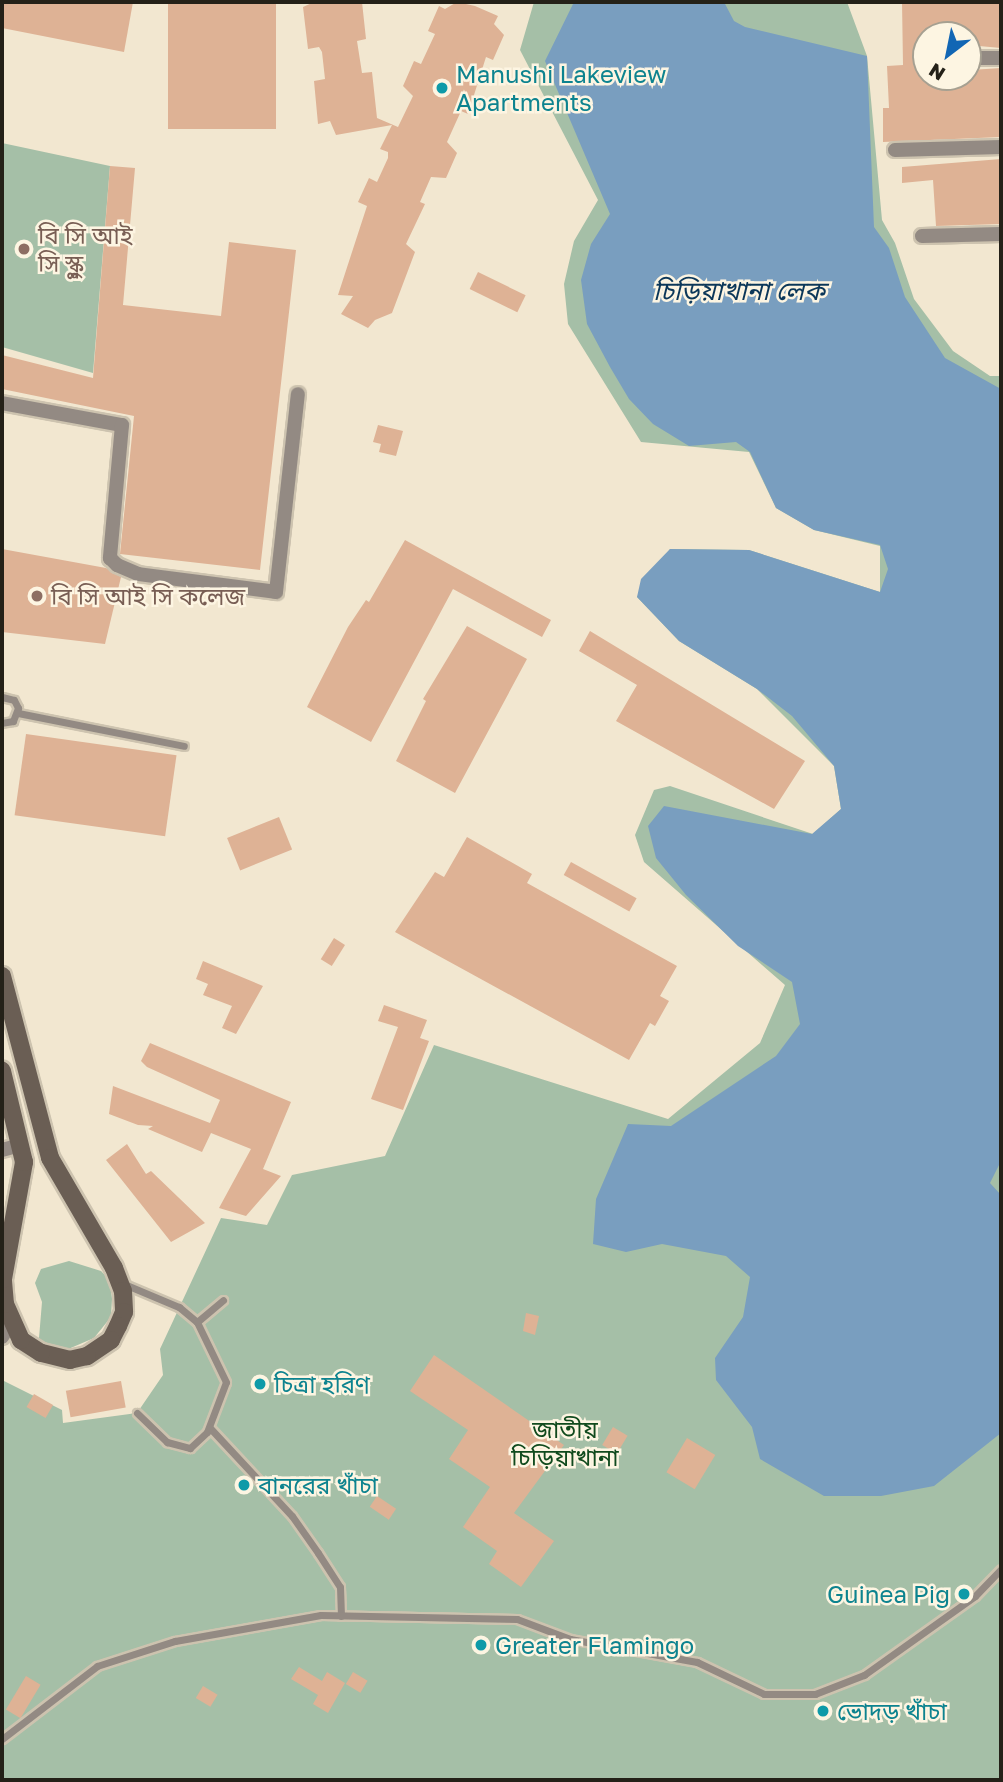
<!DOCTYPE html>
<meta charset="utf-8">
<style>
body{margin:0}
#map{position:relative;width:1003px;height:1782px;overflow:hidden;background:#f2e7d0;font-family:"Golos Text","Noto Sans Bengali",sans-serif}
div>[style]{position:absolute}
.green>*{inset:0;background:#a5bfa7}
.water>*{inset:0;background:#799ebf}
.building>*{inset:0;background:#deb295;transform-origin:0 0}
.roads{filter:drop-shadow(2px 0 #cdc3af) drop-shadow(-2px 0 #cdc3af) drop-shadow(0 2px #cdc3af) drop-shadow(0 -2px #cdc3af)}
.lane>*{height:7px;margin:-3.5px;padding:0 3.5px;transform-origin:3.5px;border-radius:3.5px;background:#938a83}
.street>*{height:14px;margin:-7px;padding:0 7px;transform-origin:7px;border-radius:7px;background:#938a83}
.secondary>*{height:18px;margin:-9px;padding:0 9px;transform-origin:9px;border-radius:9px;background:#6a5e54}
.dots>*{width:19px;height:19px;translate:-50% -50%;box-sizing:border-box;border:4px solid #fdf5e2;border-radius:50%}
span{translate:-50% -50%;white-space:nowrap;text-align:center;line-height:1.15;-webkit-text-stroke:5px #fdf5e2;paint-order:stroke}
.culture-label{font-size:24px;color:#0d838f}
.left{translate:0 -50%;text-align:left}
.right{translate:-100% -50%;text-align:right}
.education-label{font-size:24px;color:#785e54}
.park-label{font-size:24px;color:#104a1d}
.water-label{font-size:26px;color:#0b3759;font-style:italic}
.frame{position:absolute;inset:0;border:4px solid #242118;pointer-events:none}
.north{position:absolute;left:912px;top:21px;width:70px;height:70px;box-sizing:border-box;background:#fdf5e2;border:2px solid #a6a091;border-radius:50%;rotate:212deg;font-size:19px;font-weight:700;line-height:28px;text-align:center;color:#242118}
.north::after{content:'';display:block;margin:auto;width:24px;height:32px;background:#1266b4;clip-path:polygon(50% 0,100% 100%,50% 72%,0 100%)}
</style>
<div id="map">
<div class="green">
<div style="clip-path:polygon(534px 2px,847px 2px,867px 56px,882px 220px,895px 243px,914px 299px,953px 351px,990px 376px,1001px 376px,1001px 1780px,2px 1780px,2px 1380px,62px 1410px,63px 1423px,137px 1413px,163px 1375px,160px 1349px,221px 1218px,267px 1225px,292px 1175px,385px 1156px,434px 1045px,668px 1119px,760px 1043px,785px 985px,644px 862px,635px 835px,654px 790px,670px 786px,813px 834px,841px 809px,834px 766px,757px 689px,679px 641px,637px 597px,670px 549px,749px 550px,880px 592px,880px 546px,814px 530px,776px 508px,749px 452px,641px 442px,568px 324px,564px 284px,574px 241px,598px 200px,520px 50px)"></div>
<div style="clip-path:polygon(2px 143px,110px 166px,93px 373px,2px 347px)"></div>
<div style="clip-path:polygon(69px 1261px,101px 1271px,110px 1280px,112px 1299px,111px 1317px,94px 1338px,66px 1350px,45px 1346px,39px 1338px,42px 1302px,35px 1283px,41px 1269px)"></div>
</div>
<div class="water">
<div style="clip-path:polygon(574px 2px,724px 2px,734px 21px,745px 27px,867px 56px,874px 227px,889px 248px,905px 297px,945px 358px,1001px 389px,1001px 1161px,990px 1183px,1001px 1195px,1001px 1433px,934px 1486px,881px 1496px,824px 1496px,760px 1459px,752px 1427px,716px 1380px,715px 1358px,743px 1317px,750px 1277px,726px 1256px,662px 1244px,626px 1252px,593px 1244px,596px 1199px,628px 1124px,671px 1126px,776px 1056px,800px 1024px,792px 982px,738px 946px,686px 895px,656px 858px,648px 826px,664px 806px,812px 834px,841px 809px,834px 766px,792px 716px,757px 689px,679px 641px,637px 597px,641px 579px,670px 549px,749px 550px,880px 592px,888px 569px,880px 545px,814px 530px,776px 508px,750px 452px,736px 442px,689px 446px,653px 424px,629px 399px,610px 367px,587px 324px,581px 280px,591px 244px,610px 214px,545px 61px)"></div>
</div>
<div class="building">
<div style="clip-path:polygon(2px 2px,133px 2px,124px 52px,2px 28px)"></div>
<div style="left:168px;top:2px;width:108px;height:127px"></div>
<div style="clip-path:polygon(314px 2px,362px 2px,366px 39px,357px 41px,362px 73px,372px 72px,377px 118px,398px 127px,413px 96px,403px 86px,414px 61px,421px 64px,435px 34px,428px 31px,439px 6px,445px 9px,457px 2px,475px 6px,498px 16px,494px 24px,504px 35px,493px 60px,486px 57px,468px 114px,461px 111px,447px 142px,457px 153px,446px 178px,431px 177px,420px 202px,425px 204px,406px 244px,415px 252px,392px 313px,375px 320px,368px 328px,341px 314px,353px 296px,338px 295px,367px 206px,358px 202px,369px 178px,377px 182px,388px 158px,388px 152px,380px 149px,392px 125px,336px 135px,330px 121px,318px 124px,314px 81px,325px 79px,322px 52px,319px 47px,308px 49px,303px 7px)"></div>
<div style="clip-path:polygon(902px 2px,1001px 2px,1001px 48px,968px 45px,968px 35px,926px 35px,926px 77px,971px 77px,971px 70px,1001px 68px,1001px 137px,883px 142px,883px 108px,889px 108px,887px 66px,903px 65px)"></div>
<div style="clip-path:polygon(1001px 159px,1001px 224px,936px 226px,933px 180px,902px 183px,902px 167px)"></div>
<div style="clip-path:polygon(110px 166px,135px 168px,123px 305px,221px 316px,229px 242px,296px 250px,260px 570px,120px 554px,134px 416px,2px 389px,2px 355px,93px 378px)"></div>
<div style="left:478px;top:272px;width:53px;height:19px;rotate:26deg"></div>
<div style="clip-path:polygon(378px 425px,403px 431px,396px 456px,379px 452px,381px 444px,373px 442px)"></div>
<div style="clip-path:polygon(405px 540px,551px 620px,542px 637px,453px 589px,371px 742px,307px 707px,348px 627px,366px 600px,369px 602px)"></div>
<div style="clip-path:polygon(2px 549px,106px 568px,121px 577px,105px 644px,2px 632px)"></div>
<div style="clip-path:polygon(467px 626px,527px 659px,455px 793px,396px 761px,426px 701px,423px 699px)"></div>
<div style="clip-path:polygon(590px 631px,805px 761px,774px 809px,616px 721px,637px 685px,579px 651px)"></div>
<div style="left:26px;top:734px;width:152px;height:82px;rotate:8deg"></div>
<div style="left:279px;top:817px;width:35px;height:56px;rotate:68deg"></div>
<div style="clip-path:polygon(467px 837px,532px 874px,527px 883px,677px 966px,660px 996px,669px 1001px,655px 1026px,650px 1023px,629px 1060px,395px 932px,435px 872px,444px 877px)"></div>
<div style="left:571px;top:862px;width:75px;height:15px;rotate:29deg"></div>
<div style="left:334px;top:938px;width:13px;height:25px;rotate:32deg"></div>
<div style="clip-path:polygon(203px 961px,263px 986px,236px 1034px,222px 1028px,232px 1006px,203px 995px,208px 984px,196px 979px)"></div>
<div style="clip-path:polygon(384px 1005px,427px 1020px,420px 1038px,429px 1041px,403px 1110px,371px 1099px,398px 1027px,378px 1021px)"></div>
<div style="clip-path:polygon(150px 1043px,291px 1102px,263px 1169px,281px 1176px,246px 1216px,219px 1208px,251px 1149px,211px 1133px,202px 1152px,148px 1129px,153px 1126px,138px 1125px,109px 1114px,113px 1086px,210px 1123px,220px 1100px,147px 1067px,141px 1061px)"></div>
<div style="clip-path:polygon(127px 1144px,146px 1174px,151px 1171px,205px 1223px,171px 1242px,106px 1160px)"></div>
<div style="clip-path:polygon(526px 1313px,539px 1316px,535px 1335px,523px 1331px)"></div>
<div style="clip-path:polygon(434px 1355px,564px 1445px,514px 1513px,554px 1541px,521px 1587px,489px 1564px,497px 1551px,463px 1527px,490px 1487px,449px 1459px,468px 1430px,410px 1391px)"></div>
<div style="left:121px;top:1381px;width:27px;height:56px;rotate:80deg"></div>
<div style="left:34px;top:1394px;width:22px;height:15px;rotate:30deg"></div>
<div style="left:613px;top:1427px;width:17px;height:21px;rotate:31deg"></div>
<div style="left:687px;top:1438px;width:33px;height:40px;rotate:31deg"></div>
<div style="left:377px;top:1496px;width:23px;height:13px;rotate:34deg"></div>
<div style="clip-path:polygon(299px 1667px,322px 1681px,327px 1672px,345px 1683px,328px 1713px,313px 1704px,318px 1695px,291px 1679px)"></div>
<div style="left:353px;top:1672px;width:17px;height:14px;rotate:31deg"></div>
<div style="left:26px;top:1676px;width:17px;height:39px;rotate:31deg"></div>
<div style="left:203px;top:1686px;width:17px;height:14px;rotate:31deg"></div>
</div>
<div class="roads">
<div class="lane">
<div style="left:2px;top:697px;width:12px;rotate:14deg"></div>
<div style="left:14px;top:700px;width:9px;rotate:63deg"></div>
<div style="left:18px;top:708px;width:14px;rotate:111deg"></div>
<div style="left:13px;top:721px;width:11px;rotate:170deg"></div>
<div style="left:18px;top:713px;width:169px;rotate:11.2deg"></div>
<div style="left:124px;top:1284px;width:60px;rotate:22.7deg"></div>
<div style="left:179px;top:1307px;width:23px;rotate:40deg"></div>
<div style="left:137px;top:1413px;width:42px;rotate:44deg"></div>
<div style="left:167px;top:1442px;width:24px;rotate:15deg"></div>
<div style="left:190px;top:1448px;width:23px;rotate:-43deg"></div>
<div style="left:207px;top:1432px;width:53px;rotate:-69.2deg"></div>
<div style="left:226px;top:1382px;width:67px;rotate:-115.8deg"></div>
<div style="left:197px;top:1322px;width:34px;rotate:-40deg"></div>
<div style="left:210px;top:1428px;width:120px;rotate:47deg"></div>
<div style="left:292px;top:1516px;width:45px;rotate:54.9deg"></div>
<div style="left:318px;top:1553px;width:40px;rotate:57.1deg"></div>
<div style="left:340px;top:1587px;width:29px;rotate:88deg"></div>
<div style="left:2px;top:1739px;width:120px;rotate:-37.5deg"></div>
<div style="left:97px;top:1666px;width:82px;rotate:-17.8deg"></div>
<div style="left:175px;top:1641px;width:148px;rotate:-10.1deg"></div>
<div style="left:321px;top:1615px;width:196px;rotate:1.2deg"></div>
<div style="left:517px;top:1619px;width:57px;rotate:20.7deg"></div>
<div style="left:570px;top:1639px;width:129px;rotate:10.3deg"></div>
<div style="left:697px;top:1662px;width:74px;rotate:25.5deg"></div>
<div style="left:764px;top:1694px;width:51px"></div>
<div style="left:815px;top:1694px;width:53px;rotate:-21.2deg"></div>
<div style="left:864px;top:1675px;width:136px;rotate:-35.4deg"></div>
<div style="left:975px;top:1596px;width:37px;rotate:-46deg"></div>
</div>
<div class="street">
<div style="left:968px;top:58px;width:33px"></div>
<div style="left:895px;top:150px;width:106px;rotate:-1.6deg"></div>
<div style="left:922px;top:236px;width:79px;rotate:-1.5deg"></div>
<div style="left:2px;top:403px;width:122px;rotate:10.4deg"></div>
<div style="left:122px;top:425px;width:134px;rotate:95.2deg"></div>
<div style="left:110px;top:558px;width:10px;rotate:45deg"></div>
<div style="left:117px;top:565px;width:23px;rotate:23deg"></div>
<div style="left:138px;top:574px;width:139px;rotate:7.4deg"></div>
<div style="left:276px;top:592px;width:199px;rotate:-83.7deg"></div>
<div style="left:2px;top:1150px;width:20px;rotate:-15deg"></div>
<div style="left:2px;top:1337px;width:17px;rotate:-57deg"></div>
</div>
<div class="secondary">
<div style="left:2px;top:976px;width:188px;rotate:75.2deg"></div>
<div style="left:50px;top:1158px;width:127px;rotate:59.8deg"></div>
<div style="left:114px;top:1268px;width:25px;rotate:69deg"></div>
<div style="left:123px;top:1291px;width:21px;rotate:87deg"></div>
<div style="left:124px;top:1312px;width:15px;rotate:113deg"></div>
<div style="left:118px;top:1326px;width:16px;rotate:117deg"></div>
<div style="left:111px;top:1340px;width:29px;rotate:146deg"></div>
<div style="left:87px;top:1356px;width:17px;rotate:167deg"></div>
<div style="left:70px;top:1360px;width:30px;rotate:-166deg"></div>
<div style="left:41px;top:1353px;width:24px;rotate:-147deg"></div>
<div style="left:21px;top:1340px;width:39px;rotate:-114deg"></div>
<div style="left:5px;top:1304px;width:25px;rotate:-95deg"></div>
<div style="left:3px;top:1279px;width:119px;rotate:-79.8deg"></div>
<div style="left:24px;top:1162px;width:94px;rotate:-103.6deg"></div>
</div>
</div>
<div class="dots">
<div style="left:442px;top:88px;background:#0f9aa8"></div>
<div style="left:24px;top:249px;background:#8d6e63"></div>
<div style="left:37px;top:596px;background:#8d6e63"></div>
<div style="left:260px;top:1384px;background:#0f9aa8"></div>
<div style="left:244px;top:1485px;background:#0f9aa8"></div>
<div style="left:964px;top:1594px;background:#0f9aa8"></div>
<div style="left:481px;top:1645px;background:#0f9aa8"></div>
<div style="left:823px;top:1711px;background:#0f9aa8"></div>
</div>
<div class="culture-label">
<span class="left" style="left:456px;top:88px">Manushi Lakeview<br>Apartments</span>
<span class="left" style="left:274px;top:1384px">চিত্রা হরিণ</span>
<span class="left" style="left:258px;top:1485px">বানরের খাঁচা</span>
<span class="right" style="left:950px;top:1594px">Guinea Pig</span>
<span class="left" style="left:495px;top:1645px">Greater Flamingo</span>
<span class="left" style="left:837px;top:1711px">ভোদড় খাঁচা</span>
</div>
<div class="education-label">
<span class="left" style="left:38px;top:249px">বি সি আই<br>সি স্কুল</span>
<span class="left" style="left:51px;top:596px">বি সি আই সি কলেজ</span>
</div>
<div class="park-label">
<span style="left:565px;top:1443px">জাতীয়<br>চিড়িয়াখানা</span>
</div>
<div class="water-label">
<span style="left:739px;top:291px">চিড়িয়াখানা লেক</span>
</div>
<div class="frame"></div>
<div class="north">N</div>
</div>
